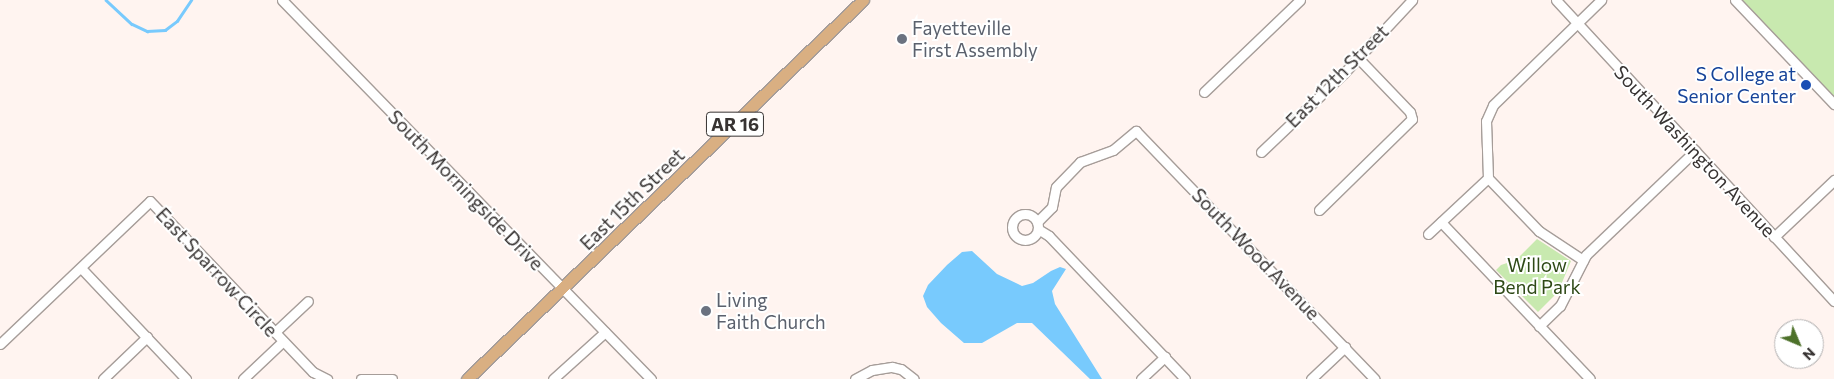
<!DOCTYPE html>
<style>
body{margin:0}
#map{position:relative;width:1834px;height:379px;overflow:hidden;background:#fff4f0;font-family:Commissioner,sans-serif}
div>[style]{position:absolute}
.green>*{inset:0;background:#c8e9af}
.water>*{inset:0;background:#78cafd}
.stream>*{height:2.5px;margin:-1.25px;padding:0 1.25px;transform-origin:1.25px;border-radius:1.25px;background:#78cafd}
.roads{filter:drop-shadow(1px 0 #a69d99) drop-shadow(-1px 0 #a69d99) drop-shadow(0 1px #a69d99) drop-shadow(0 -1px #a69d99)}
.minor>*{height:9px;margin:-4.5px;padding:0 4.5px;transform-origin:4.5px;border-radius:4.5px;background:#fff}
.minor>.ring{margin:-4.5px;padding:0;box-sizing:content-box;background:none;border:9px solid #fff;border-radius:50%}
.major>*{height:11px;margin:-5.5px;padding:0 5.5px;transform-origin:5.5px;border-radius:5.5px;background:#d9af82}
.dots>*{width:14px;height:14px;translate:-50% -50%;box-sizing:border-box;border:2px solid #fff;border-radius:50%}
span{translate:-50% -50%;white-space:nowrap;text-align:center;line-height:1.15;-webkit-text-stroke:4px #fff;paint-order:stroke}
.shield-label span{padding:1px 4px;background:#fff;border:1px solid;border-radius:4px;-webkit-text-stroke-width:0}
.shield-label{font-size:18px;color:#373332;font-weight:700}
.worship-label{font-size:19px;color:#5b616d}
.left{translate:0 -50%;text-align:left}
.transit-label{font-size:19px;color:#164399}
.right{translate:-100% -50%;text-align:right}
.street-label{font-size:19px;color:#373332}
.park-label{font-size:19px;color:#2e4916}
.north{position:absolute;left:1774px;top:319px;width:50px;height:50px;box-sizing:border-box;background:#fff;border:1px solid #afadad;border-radius:50%;rotate:135deg;font-size:14px;font-weight:700;line-height:20px;text-align:center;color:#373332}
.north::after{content:'';display:block;margin:auto;width:18px;height:22px;background:#4d712a;clip-path:polygon(50% 0,100% 100%,50% 72%,0 100%)}
</style>
<div id="map">
<div class="green">
<div style="clip-path:polygon(1735px 0,1834px 0,1834px 104px)"></div>
<div style="clip-path:polygon(1537px 239px,1571px 261px,1558px 292px,1538px 312px,1496px 270px,1501px 265px,1516px 260px)"></div>
</div>
<div class="water">
<div style="clip-path:polygon(972px 251px,997px 274px,1022px 286px,1033px 283px,1051px 271px,1060px 267px,1066px 269px,1052px 291px,1055px 304px,1102px 379px,1090px 379px,1032px 323px,1017px 323px,982px 343px,964px 343px,941px 323px,927px 307px,923px 296px,928px 285px,947px 265px,962px 252px)"></div>
</div>
<div class="stream">
<div style="left:106px;top:0;width:35px;rotate:43deg"></div>
<div style="left:132px;top:24px;width:17px;rotate:25deg"></div>
<div style="left:147px;top:31px;width:18px;rotate:-3deg"></div>
<div style="left:165px;top:30px;width:15px;rotate:-37deg"></div>
<div style="left:177px;top:21px;width:25px;rotate:-56deg"></div>
</div>
<div class="roads">
<div class="minor">
<div style="left:282px;top:0;width:529px;rotate:45.77deg"></div>
<div style="left:1556px;top:0;width:410px;rotate:47.3deg"></div>
<div style="left:1735px;top:0;width:144px;rotate:46.4deg"></div>
<div style="left:1204px;top:92px;width:133px;rotate:-43.8deg"></div>
<div style="left:1261px;top:152px;width:115px;rotate:-43.6deg"></div>
<div style="left:1344px;top:73px;width:100px;rotate:-47deg"></div>
<div style="left:1488px;top:178px;width:74px;rotate:46.1deg"></div>
<div style="left:1539px;top:231px;width:53px;rotate:33.4deg"></div>
<div style="left:1319px;top:210px;width:130px;rotate:-44.4deg"></div>
<div style="left:1412px;top:119px;width:7px;rotate:-106deg"></div>
<div style="left:1410px;top:112px;width:75px;rotate:-133.9deg"></div>
<div class="ring" style="left:1012px;top:214px;width:17px;height:17px"></div>
<div style="left:1037px;top:222px;width:21px;rotate:-45deg"></div>
<div style="left:1052px;top:207px;width:20px;rotate:-79deg"></div>
<div style="left:1056px;top:187px;width:35px;rotate:-46deg"></div>
<div style="left:1080px;top:162px;width:35px;rotate:-20deg"></div>
<div style="left:1113px;top:150px;width:30px;rotate:-40deg"></div>
<div style="left:1136px;top:131px;width:344px;rotate:46.1deg"></div>
<div style="left:1441px;top:222px;width:216px;rotate:46.5deg"></div>
<div style="left:1038px;top:229px;width:13px;rotate:32deg"></div>
<div style="left:1049px;top:236px;width:197px;rotate:46.4deg"></div>
<div style="left:1428px;top:234px;width:82px;rotate:-43deg"></div>
<div style="left:1488px;top:178px;width:57px;rotate:-92deg"></div>
<div style="left:1486px;top:121px;width:17px;rotate:-66deg"></div>
<div style="left:1493px;top:105px;width:151px;rotate:-44.2deg"></div>
<div style="left:1774px;top:237px;width:83px;rotate:-43.5deg"></div>
<div style="left:81px;top:268px;width:153px;rotate:46.6deg"></div>
<div style="left:1539px;top:326px;width:29px;rotate:-44deg"></div>
<div style="left:1560px;top:306px;width:57px;rotate:-63deg"></div>
<div style="left:1586px;top:255px;width:151px;rotate:-43.7deg"></div>
<div style="left:275px;top:332px;width:45px;rotate:-43.2deg"></div>
<div style="left:0;top:344px;width:207px;rotate:-43.6deg"></div>
<div style="left:150px;top:201px;width:236px;rotate:46.4deg"></div>
<div style="left:313px;top:372px;width:16px;rotate:27deg"></div>
<div style="left:103px;top:379px;width:61px;rotate:-43.7deg"></div>
<div style="left:243px;top:379px;width:55px;rotate:-43.5deg"></div>
<div style="left:361px;top:379px;width:31px"></div>
<div style="left:553px;top:379px;width:70px;rotate:-42.1deg"></div>
<div style="left:855px;top:379px;width:19px;rotate:-28deg"></div>
<div style="left:872px;top:370px;width:20px;rotate:-9deg"></div>
<div style="left:892px;top:367px;width:9px;rotate:13deg"></div>
<div style="left:901px;top:369px;width:16px;rotate:38deg"></div>
<div style="left:1141px;top:379px;width:33px;rotate:-43deg"></div>
<div style="left:1311px;top:379px;width:47px;rotate:-43.3deg"></div>
</div>
<div class="major">
<div style="left:467px;top:379px;width:548px;rotate:-43.74deg"></div>
</div>
</div>
<div class="dots">
<div style="left:902px;top:39px;background:#6b7280"></div>
<div style="left:1806px;top:85px;background:#1a4fb4"></div>
<div style="left:706px;top:311px;background:#6b7280"></div>
</div>
<div class="shield-label">
<span style="left:735px;top:124px">AR 16</span>
</div>
<div class="worship-label">
<span class="left" style="left:912px;top:39px">Fayetteville<br>First Assembly</span>
<span class="left" style="left:716px;top:311px">Living<br>Faith Church</span>
</div>
<div class="transit-label">
<span class="right" style="left:1796px;top:85px">S College at<br>Senior Center</span>
</div>
<div class="street-label">
<span style="left:1337px;top:76px;rotate:-45deg">East 12th Street</span>
<span style="left:1695px;top:151px;rotate:47deg">South Washington Avenue</span>
<span style="left:466px;top:190px;rotate:46deg">South Morningside Drive</span>
<span style="left:632px;top:199px;rotate:-44deg">East 15th Street</span>
<span style="left:1256px;top:254px;rotate:46deg">South Wood Avenue</span>
<span style="left:217px;top:272px;rotate:47deg">East Sparrow Circle</span>
</div>
<div class="park-label">
<span style="left:1537px;top:276px">Willow<br>Bend Park</span>
</div>
<div class="north">N</div>
</div>
